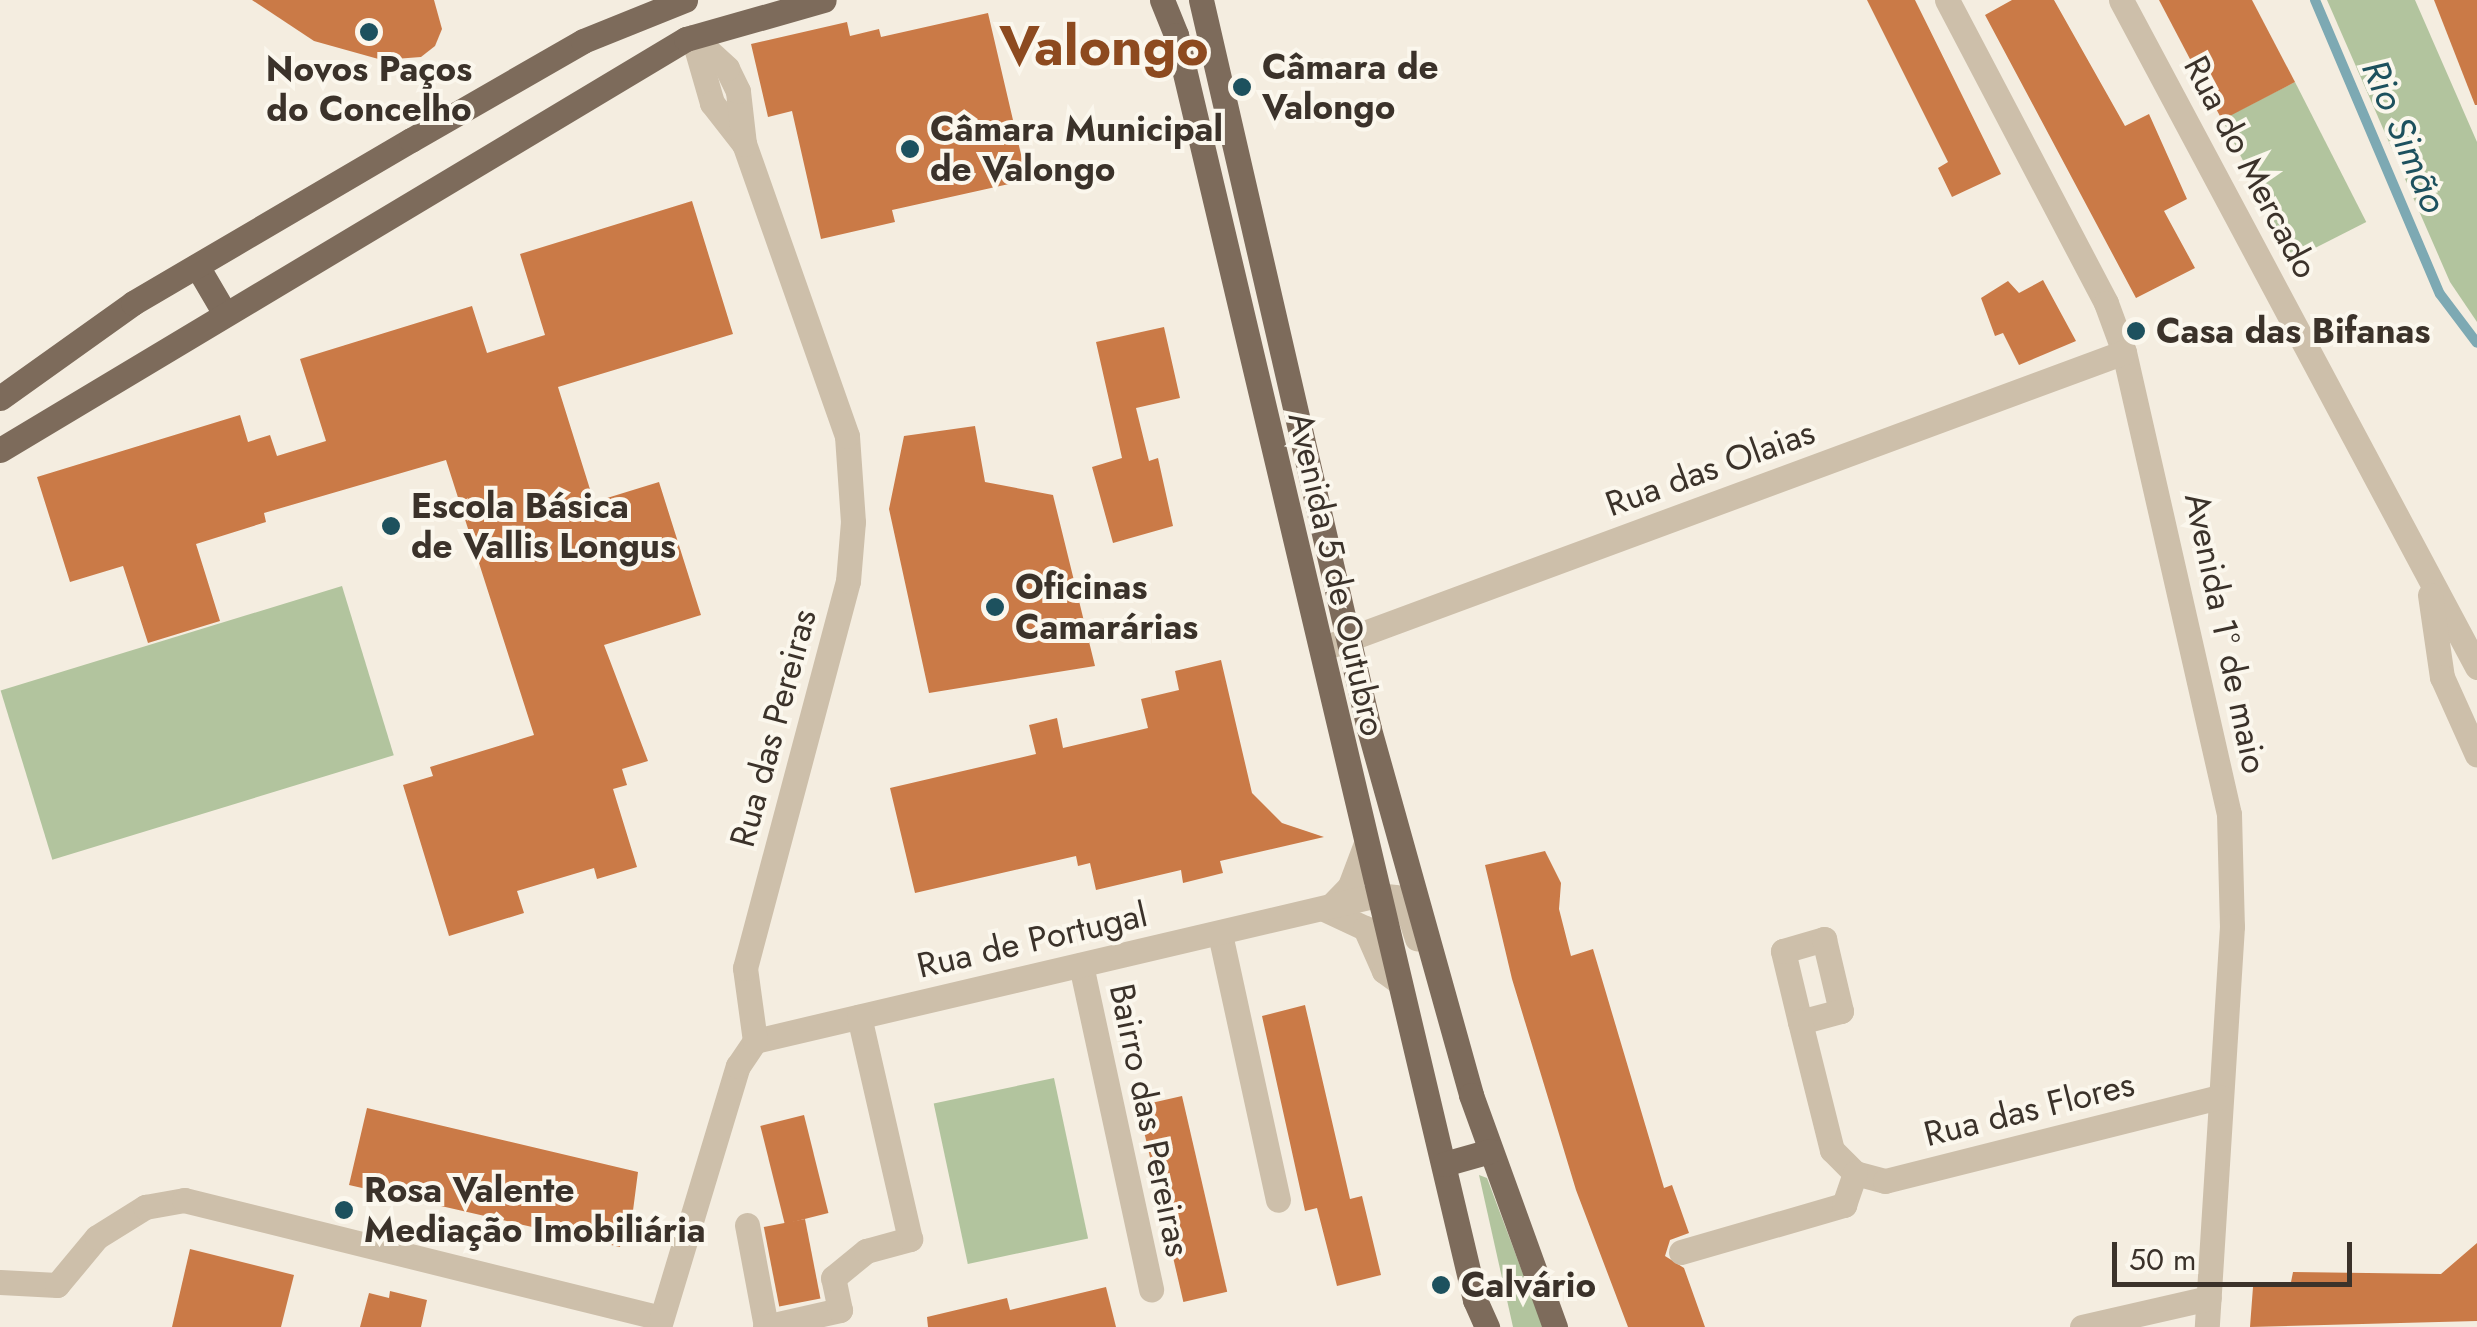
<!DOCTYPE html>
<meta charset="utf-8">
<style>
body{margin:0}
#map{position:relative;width:2477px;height:1327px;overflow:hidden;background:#f4ede0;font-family:Jost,sans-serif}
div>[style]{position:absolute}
.green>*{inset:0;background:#b2c49e;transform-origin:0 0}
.stream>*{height:10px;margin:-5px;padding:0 5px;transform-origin:5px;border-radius:5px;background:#7da9b3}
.building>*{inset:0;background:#ca7a47;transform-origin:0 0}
.minor>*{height:25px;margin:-12.5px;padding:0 12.5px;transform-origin:12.5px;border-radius:12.5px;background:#cdbfaa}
.major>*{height:25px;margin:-12.5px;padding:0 12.5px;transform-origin:12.5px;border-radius:12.5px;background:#7d6b5b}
.dots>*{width:28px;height:28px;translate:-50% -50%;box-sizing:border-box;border:5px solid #fbf7ed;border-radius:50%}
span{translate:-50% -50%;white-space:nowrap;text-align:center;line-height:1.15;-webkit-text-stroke:8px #fbf7ed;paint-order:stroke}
.poi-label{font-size:35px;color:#3b322a;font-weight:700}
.left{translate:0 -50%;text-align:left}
.street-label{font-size:35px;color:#3b322a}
.water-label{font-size:38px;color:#1d515e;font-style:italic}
.town-label{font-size:55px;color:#8d4a1f;font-weight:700}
.scale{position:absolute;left:2112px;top:1242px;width:240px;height:45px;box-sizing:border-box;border:5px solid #3b322a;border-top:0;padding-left:12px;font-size:30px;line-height:35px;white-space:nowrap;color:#3b322a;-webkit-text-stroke:8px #fbf7ed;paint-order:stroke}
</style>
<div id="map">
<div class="green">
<div style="clip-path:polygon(2327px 0,2415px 0,2477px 142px,2477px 322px,2450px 282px)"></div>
<div style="left:2295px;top:82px;width:157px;height:82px;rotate:63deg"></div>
<div style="left:342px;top:586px;width:177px;height:357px;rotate:73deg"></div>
<div style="left:1054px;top:1078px;width:164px;height:123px;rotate:78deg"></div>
<div style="clip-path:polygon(1479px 1175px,1487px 1178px,1543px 1327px,1513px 1327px)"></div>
</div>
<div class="stream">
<div style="left:2315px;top:0;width:319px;rotate:67deg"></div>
<div style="left:2440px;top:294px;width:61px;rotate:52.9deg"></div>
</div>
<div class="building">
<div style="clip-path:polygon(252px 0,434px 0,442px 29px,435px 46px,421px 57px,382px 60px,314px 41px)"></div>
<div style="clip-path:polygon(1867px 0,1915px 0,2001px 174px,1952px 197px,1938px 168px,1948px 162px)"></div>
<div style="clip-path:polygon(2012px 0,2054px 0,2125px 126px,2149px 114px,2187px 199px,2164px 211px,2195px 268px,2136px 298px,1985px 15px)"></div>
<div style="clip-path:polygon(2159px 0,2252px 0,2295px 82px,2222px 120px)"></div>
<div style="clip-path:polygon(2434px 0,2477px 0,2477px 105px,2475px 105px)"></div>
<div style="clip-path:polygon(988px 13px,1027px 180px,892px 210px,895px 222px,821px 239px,792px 111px,768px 117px,751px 44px,847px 22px,850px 36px,879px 29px,881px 37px)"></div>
<div style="clip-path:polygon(692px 201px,733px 334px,558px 387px,594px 502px,659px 482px,701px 615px,604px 645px,648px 761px,622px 769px,627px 785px,613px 789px,637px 867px,597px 879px,594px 868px,517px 891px,524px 913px,449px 936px,403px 785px,433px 776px,430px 767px,534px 735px,446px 460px,264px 513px,266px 522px,196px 544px,220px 621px,148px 643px,123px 566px,70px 582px,37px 477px,240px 415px,248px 442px,270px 435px,277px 456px,326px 441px,300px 359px,472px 306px,487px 353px,545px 335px,520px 254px)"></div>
<div style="clip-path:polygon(2043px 280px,2076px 341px,2019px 365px,2003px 333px,1995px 336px,1981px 298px,2008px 281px,2019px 293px)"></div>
<div style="clip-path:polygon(1164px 327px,1180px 398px,1136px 408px,1149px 461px,1158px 458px,1173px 526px,1113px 543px,1092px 467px,1122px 458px,1096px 342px)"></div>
<div style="clip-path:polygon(975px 426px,985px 482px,1053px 495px,1095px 666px,929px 693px,889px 509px,904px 436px)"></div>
<div style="clip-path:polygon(1221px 660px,1252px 793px,1282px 823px,1324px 837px,1220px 861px,1223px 873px,1183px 883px,1181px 870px,1096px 890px,1090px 863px,1078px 866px,1076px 856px,915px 893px,890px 788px,1036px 754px,1029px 725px,1057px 718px,1063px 748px,1148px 728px,1141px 699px,1179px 690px,1175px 671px)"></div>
<div style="clip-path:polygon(1545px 851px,1561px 883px,1559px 909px,1571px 956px,1593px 949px,1664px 1188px,1672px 1185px,1689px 1233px,1670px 1240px,1665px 1256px,1684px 1268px,1705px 1327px,1628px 1327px,1576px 1190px,1512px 979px,1485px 865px)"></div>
<div style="clip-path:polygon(1305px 1005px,1350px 1199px,1362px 1196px,1381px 1275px,1337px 1286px,1317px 1208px,1305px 1211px,1262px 1016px)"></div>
<div style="left:1182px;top:1096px;width:201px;height:45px;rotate:77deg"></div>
<div style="clip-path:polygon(367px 1108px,638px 1172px,631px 1226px,625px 1225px,620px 1247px,349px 1185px)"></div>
<div style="left:804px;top:1115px;width:101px;height:45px;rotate:76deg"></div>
<div style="left:805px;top:1219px;width:81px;height:42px;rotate:79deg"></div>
<div style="clip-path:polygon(2477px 1243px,2477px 1321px,2250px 1327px,2253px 1287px,2290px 1287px,2293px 1272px,2441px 1274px)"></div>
<div style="clip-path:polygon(190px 1249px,294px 1275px,281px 1327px,172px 1327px)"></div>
<div style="clip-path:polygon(1106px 1287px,1116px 1327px,928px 1327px,927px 1317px,1007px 1298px,1010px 1310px)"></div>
<div style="clip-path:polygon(390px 1291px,427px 1300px,421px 1327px,360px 1327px,369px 1293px,389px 1298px)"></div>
</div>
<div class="minor">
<div style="left:1947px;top:0;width:342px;rotate:62.3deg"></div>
<div style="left:2106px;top:303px;width:52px;rotate:69.8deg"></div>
<div style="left:2124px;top:352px;width:474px;rotate:77.2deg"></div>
<div style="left:2229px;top:814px;width:112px;rotate:88.5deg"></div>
<div style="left:2232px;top:926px;width:402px;rotate:93.6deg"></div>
<div style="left:2121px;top:0;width:756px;rotate:61.91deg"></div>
<div style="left:693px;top:37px;width:69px;rotate:73.9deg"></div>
<div style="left:712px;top:103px;width:52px;rotate:52deg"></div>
<div style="left:2430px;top:595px;width:83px;rotate:81.7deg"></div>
<div style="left:2442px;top:677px;width:85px;rotate:65.8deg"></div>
<div style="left:1332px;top:645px;width:844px;rotate:-20.3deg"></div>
<div style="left:1330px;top:907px;width:29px;rotate:-46deg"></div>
<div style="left:1350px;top:886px;width:43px;rotate:-69.4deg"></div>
<div style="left:1326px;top:910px;width:43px;rotate:24.8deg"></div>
<div style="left:1365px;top:928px;width:47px;rotate:66.2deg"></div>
<div style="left:1384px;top:971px;width:19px;rotate:36deg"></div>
<div style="left:1220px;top:934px;width:272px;rotate:77.7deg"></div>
<div style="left:1081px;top:965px;width:332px;rotate:77.8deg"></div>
<div style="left:1800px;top:1022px;width:73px;rotate:-103.5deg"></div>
<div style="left:1783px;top:951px;width:43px;rotate:-16.3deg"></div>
<div style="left:1824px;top:939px;width:74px;rotate:76.7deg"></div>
<div style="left:1841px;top:1011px;width:42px;rotate:165deg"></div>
<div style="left:1800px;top:1022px;width:132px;rotate:76deg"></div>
<div style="left:1832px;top:1150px;width:33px;rotate:45deg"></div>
<div style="left:1855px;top:1173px;width:31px;rotate:15deg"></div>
<div style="left:1885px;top:1181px;width:345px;rotate:-14.1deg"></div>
<div style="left:755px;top:1041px;width:639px;rotate:-13.21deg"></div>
<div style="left:1377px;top:895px;width:18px;rotate:6deg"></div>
<div style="left:1395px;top:897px;width:16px;rotate:43deg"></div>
<div style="left:1407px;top:908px;width:32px;rotate:72deg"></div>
<div style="left:747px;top:1225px;width:104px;rotate:79.4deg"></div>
<div style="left:1681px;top:1252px;width:170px;rotate:-16.1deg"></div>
<div style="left:1844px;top:1205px;width:34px;rotate:-71deg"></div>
<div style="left:0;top:1282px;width:57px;rotate:3deg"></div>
<div style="left:57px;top:1285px;width:62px;rotate:-50.2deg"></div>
<div style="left:97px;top:1237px;width:57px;rotate:-32deg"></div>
<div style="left:145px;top:1207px;width:40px;rotate:-10deg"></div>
<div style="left:184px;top:1200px;width:491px;rotate:13.9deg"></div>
<div style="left:659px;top:1327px;width:273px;rotate:-73.2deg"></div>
<div style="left:738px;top:1066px;width:30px;rotate:-56deg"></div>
<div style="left:755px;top:1041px;width:74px;rotate:-97.8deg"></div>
<div style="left:745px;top:968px;width:400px;rotate:-75.1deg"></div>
<div style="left:848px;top:581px;width:59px;rotate:-85.2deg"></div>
<div style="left:853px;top:522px;width:86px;rotate:-94deg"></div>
<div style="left:847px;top:436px;width:310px;rotate:-109.4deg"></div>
<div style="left:744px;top:144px;width:53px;rotate:-96.5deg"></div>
<div style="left:738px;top:91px;width:25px;rotate:-116deg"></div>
<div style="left:727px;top:68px;width:46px;rotate:-137.6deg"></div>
<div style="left:765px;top:1327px;width:77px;rotate:-12.8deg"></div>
<div style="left:840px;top:1310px;width:33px;rotate:-102deg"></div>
<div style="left:833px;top:1278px;width:43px;rotate:-39.3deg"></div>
<div style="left:866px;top:1251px;width:46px;rotate:-15.3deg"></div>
<div style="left:910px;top:1239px;width:228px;rotate:-102.9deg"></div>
<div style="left:2082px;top:1327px;width:130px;rotate:-12.9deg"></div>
</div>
<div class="major">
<div style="left:1162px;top:0;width:38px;rotate:68deg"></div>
<div style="left:1176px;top:35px;width:1300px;rotate:76.7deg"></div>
<div style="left:1475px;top:1300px;width:30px;rotate:66deg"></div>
<div style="left:1201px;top:0;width:748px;rotate:77.02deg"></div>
<div style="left:1369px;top:729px;width:380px;rotate:74.4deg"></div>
<div style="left:1471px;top:1095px;width:247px;rotate:70.1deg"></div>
<div style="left:197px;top:266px;width:53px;rotate:59.6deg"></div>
<div style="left:0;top:398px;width:163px;rotate:-35.5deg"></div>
<div style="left:133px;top:303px;width:322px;rotate:-30.4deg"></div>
<div style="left:411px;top:140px;width:198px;rotate:-29.9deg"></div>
<div style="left:583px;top:41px;width:110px;rotate:-21.9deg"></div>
<div style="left:0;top:450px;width:800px;rotate:-30.93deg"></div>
<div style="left:686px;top:39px;width:143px;rotate:-15.8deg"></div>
<div style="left:1444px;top:1164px;width:48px;rotate:-15.8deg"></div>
</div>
<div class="dots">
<div style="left:369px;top:32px;background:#1d515e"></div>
<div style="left:1242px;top:87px;background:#1d515e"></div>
<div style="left:910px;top:149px;background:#1d515e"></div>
<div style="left:2136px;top:331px;background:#1d515e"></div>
<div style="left:391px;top:526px;background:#1d515e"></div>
<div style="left:995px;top:607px;background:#1d515e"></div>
<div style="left:344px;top:1210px;background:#1d515e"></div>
<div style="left:1441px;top:1285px;background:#1d515e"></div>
</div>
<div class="poi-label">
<span class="left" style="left:1262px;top:87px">Câmara de<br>Valongo</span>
<span style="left:369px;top:89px">Novos Paços<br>do Concelho</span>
<span class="left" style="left:930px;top:149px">Câmara Municipal<br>de Valongo</span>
<span class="left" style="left:2156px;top:331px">Casa das Bifanas</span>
<span class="left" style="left:411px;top:526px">Escola Básica<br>de Vallis Longus</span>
<span class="left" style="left:1015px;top:607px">Oficinas<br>Camarárias</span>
<span class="left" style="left:364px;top:1210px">Rosa Valente<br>Mediação Imobiliária</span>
<span class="left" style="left:1461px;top:1285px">Calvário</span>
</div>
<div class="street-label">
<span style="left:2251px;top:167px;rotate:62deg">Rua do Mercado</span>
<span style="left:1710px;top:468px;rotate:-20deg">Rua das Olaias</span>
<span style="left:1337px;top:574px;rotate:77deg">Avenida 5 de Outubro</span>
<span style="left:2226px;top:633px;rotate:78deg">Avenida 1º de maio</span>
<span style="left:773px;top:728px;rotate:-75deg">Rua das Pereiras</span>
<span style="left:1032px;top:940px;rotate:-13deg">Rua de Portugal</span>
<span style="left:2029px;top:1109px;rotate:-14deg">Rua das Flores</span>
<span style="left:1150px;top:1120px;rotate:78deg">Bairro das Pereiras</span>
</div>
<div class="water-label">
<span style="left:2405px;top:136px;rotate:67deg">Rio Simão</span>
</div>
<div class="town-label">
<span style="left:1104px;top:47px">Valongo</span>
</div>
<div class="scale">50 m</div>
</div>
